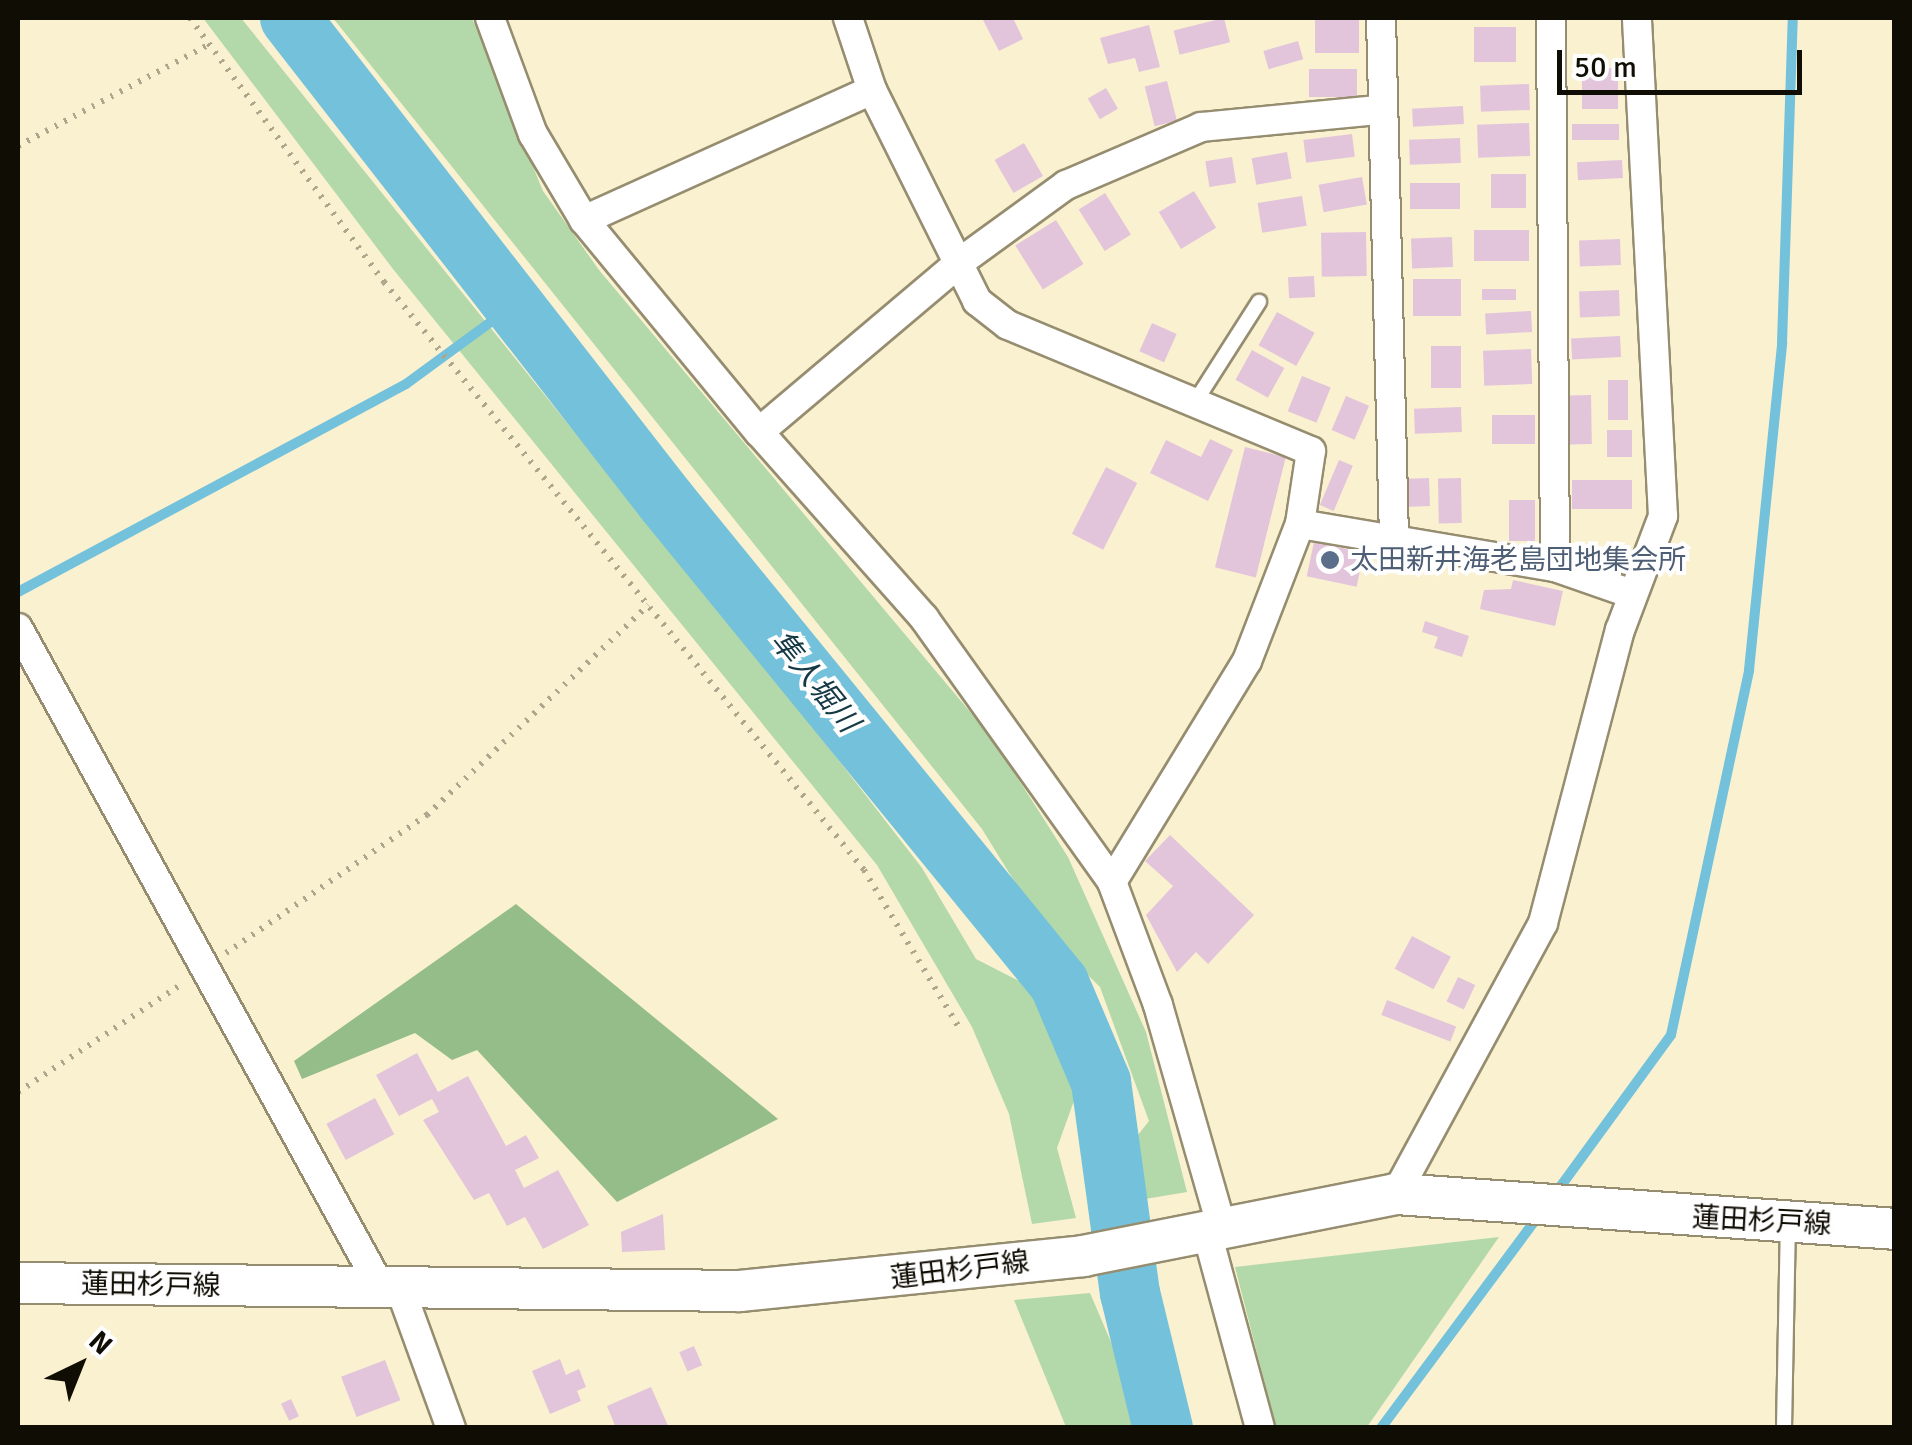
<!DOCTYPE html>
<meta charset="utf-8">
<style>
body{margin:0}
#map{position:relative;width:1912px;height:1445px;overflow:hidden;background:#faf1d1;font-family:Signika,"Noto Sans JP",sans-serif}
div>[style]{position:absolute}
.green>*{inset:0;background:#b3d8a9}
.forest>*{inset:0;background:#94bd89}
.stream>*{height:10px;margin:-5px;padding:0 5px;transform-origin:5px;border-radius:5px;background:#73c1db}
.river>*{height:60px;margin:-30px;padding:0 30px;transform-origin:30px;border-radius:30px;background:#73c1db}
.building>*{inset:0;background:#e2c5da;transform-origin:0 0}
.path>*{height:6px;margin-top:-3px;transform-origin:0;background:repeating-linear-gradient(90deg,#ada68d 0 2.5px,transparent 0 10.5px)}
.roads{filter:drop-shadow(2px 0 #968d70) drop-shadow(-2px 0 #968d70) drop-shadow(0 2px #968d70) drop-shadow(0 -2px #968d70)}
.lane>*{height:14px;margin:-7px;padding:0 7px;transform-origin:7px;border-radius:7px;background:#fff}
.street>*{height:28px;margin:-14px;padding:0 14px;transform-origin:14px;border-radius:14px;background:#fff}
.secondary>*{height:40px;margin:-20px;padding:0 20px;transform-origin:20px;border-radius:20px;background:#fff}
.dots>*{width:28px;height:28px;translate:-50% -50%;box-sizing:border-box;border:5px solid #fefefe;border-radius:50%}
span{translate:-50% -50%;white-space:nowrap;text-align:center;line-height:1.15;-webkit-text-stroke:8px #fefefe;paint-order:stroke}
.service-label{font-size:28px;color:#4e5e75}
.left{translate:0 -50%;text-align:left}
.street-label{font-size:28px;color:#100d04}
.water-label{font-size:30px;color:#143945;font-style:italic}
.frame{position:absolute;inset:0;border:20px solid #100d04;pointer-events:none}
.north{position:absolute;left:30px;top:1315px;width:100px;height:100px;-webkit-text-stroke:8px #fefefe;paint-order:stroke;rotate:43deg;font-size:28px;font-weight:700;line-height:40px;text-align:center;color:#100d04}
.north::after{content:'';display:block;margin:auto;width:35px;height:45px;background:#100d04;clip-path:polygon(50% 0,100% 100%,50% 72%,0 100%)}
.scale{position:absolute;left:1557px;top:50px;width:245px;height:45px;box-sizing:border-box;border:5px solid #100d04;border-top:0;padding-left:12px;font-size:30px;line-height:35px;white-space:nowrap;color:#100d04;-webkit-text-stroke:8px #fefefe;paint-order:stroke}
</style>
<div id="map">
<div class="green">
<div style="clip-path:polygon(203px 18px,241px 18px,833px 753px,922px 868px,976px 959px,1029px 986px,1074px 1040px,1080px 1084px,1057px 1148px,1076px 1218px,1032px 1224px,1009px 1114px,972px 1027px,877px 865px,393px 269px)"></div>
<div style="clip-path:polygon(333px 18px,472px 18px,543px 191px,599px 270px,992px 738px,1068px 857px,1146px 1032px,1187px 1192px,1139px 1200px,1127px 1149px,1149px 1121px,1100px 987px,1048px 936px,982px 829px)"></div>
<div style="clip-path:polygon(1499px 1237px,1367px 1427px,1276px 1427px,1235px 1267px)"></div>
<div style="clip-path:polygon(1090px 1293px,1137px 1403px,1137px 1427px,1066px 1427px,1014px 1300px)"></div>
</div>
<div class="forest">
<div style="clip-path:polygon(516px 904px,778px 1119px,617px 1202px,477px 1050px,452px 1060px,415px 1033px,302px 1079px,294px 1061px)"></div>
</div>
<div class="stream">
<div style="left:18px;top:592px;width:440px;rotate:-28.2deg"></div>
<div style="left:406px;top:384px;width:134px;rotate:-36.2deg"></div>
<div style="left:1555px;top:1194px;width:197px;rotate:-53.9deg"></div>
<div style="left:1671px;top:1035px;width:373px;rotate:-77.9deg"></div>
<div style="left:1749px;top:670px;width:329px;rotate:-84.2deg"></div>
<div style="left:1782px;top:343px;width:325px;rotate:-88.1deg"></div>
<div style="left:1381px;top:1428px;width:265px;rotate:-53.4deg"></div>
</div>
<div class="river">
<div style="left:290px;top:18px;width:612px;rotate:52.1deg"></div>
<div style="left:666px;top:501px;width:622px;rotate:50.81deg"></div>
<div style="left:1059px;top:983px;width:108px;rotate:67deg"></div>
<div style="left:1101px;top:1082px;width:213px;rotate:82.2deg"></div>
<div style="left:1130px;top:1293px;width:139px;rotate:76.3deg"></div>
</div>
<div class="building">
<div style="clip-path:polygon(982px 18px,1013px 18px,1023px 39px,999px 51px)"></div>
<div style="left:1224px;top:18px;width:25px;height:52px;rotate:76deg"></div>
<div style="left:1315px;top:18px;width:44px;height:35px"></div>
<div style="clip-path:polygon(1149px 25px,1160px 67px,1139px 72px,1135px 58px,1108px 64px,1100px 38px)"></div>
<div style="left:1474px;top:27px;width:42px;height:35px"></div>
<div style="left:1298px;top:41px;width:19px;height:36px;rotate:74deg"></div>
<div style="left:1582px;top:68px;width:36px;height:41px"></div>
<div style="left:1357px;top:69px;width:28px;height:48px;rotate:90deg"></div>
<div style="left:1167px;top:81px;width:41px;height:23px;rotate:76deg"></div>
<div style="left:1529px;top:84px;width:26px;height:49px;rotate:88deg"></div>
<div style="left:1106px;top:88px;width:24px;height:21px;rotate:60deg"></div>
<div style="left:1463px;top:106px;width:18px;height:51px;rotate:87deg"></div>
<div style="left:1529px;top:123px;width:33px;height:52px;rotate:88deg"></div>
<div style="left:1619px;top:124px;width:16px;height:47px;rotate:90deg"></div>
<div style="left:1352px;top:134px;width:23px;height:49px;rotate:83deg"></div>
<div style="left:1460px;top:138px;width:25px;height:51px;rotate:88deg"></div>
<div style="left:1024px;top:143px;width:38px;height:34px;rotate:60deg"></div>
<div style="left:1287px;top:152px;width:27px;height:36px;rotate:80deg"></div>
<div style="left:1232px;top:157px;width:26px;height:27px;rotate:81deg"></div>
<div style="left:1622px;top:160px;width:18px;height:45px;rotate:87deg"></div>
<div style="left:1491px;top:174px;width:35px;height:34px"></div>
<div style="left:1362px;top:177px;width:28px;height:44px;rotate:80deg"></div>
<div style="left:1460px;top:183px;width:26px;height:50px;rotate:90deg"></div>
<div style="left:1194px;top:191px;width:43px;height:41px;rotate:59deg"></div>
<div style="left:1105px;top:193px;width:49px;height:31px;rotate:58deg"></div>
<div style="left:1302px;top:196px;width:30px;height:45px;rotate:81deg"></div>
<div style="left:1056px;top:220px;width:52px;height:48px;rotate:58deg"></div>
<div style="left:1529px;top:230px;width:31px;height:55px;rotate:90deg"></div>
<div style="left:1366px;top:232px;width:44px;height:45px;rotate:89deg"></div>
<div style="left:1452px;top:237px;width:30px;height:41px;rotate:88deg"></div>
<div style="left:1620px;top:239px;width:26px;height:41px;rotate:88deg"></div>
<div style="left:1314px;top:276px;width:21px;height:26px;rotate:87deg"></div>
<div style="left:1413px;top:279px;width:48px;height:37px"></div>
<div style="left:1516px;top:289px;width:11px;height:34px;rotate:90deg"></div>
<div style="left:1619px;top:290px;width:26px;height:40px;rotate:88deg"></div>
<div style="left:1531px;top:311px;width:21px;height:46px;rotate:87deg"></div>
<div style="left:1277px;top:312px;width:43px;height:38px;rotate:29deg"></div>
<div style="left:1152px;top:323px;width:27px;height:31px;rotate:24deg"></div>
<div style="left:1620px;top:336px;width:21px;height:49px;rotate:87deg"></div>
<div style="left:1431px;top:346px;width:30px;height:42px"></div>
<div style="left:1531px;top:349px;width:35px;height:48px;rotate:88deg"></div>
<div style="left:1252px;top:350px;width:37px;height:34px;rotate:29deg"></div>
<div style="left:1302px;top:376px;width:31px;height:38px;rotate:22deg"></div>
<div style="left:1608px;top:380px;width:20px;height:40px"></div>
<div style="left:1591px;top:395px;width:49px;height:22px;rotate:89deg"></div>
<div style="left:1346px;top:396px;width:25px;height:37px;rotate:23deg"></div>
<div style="left:1461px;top:407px;width:25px;height:47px;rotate:88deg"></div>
<div style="left:1492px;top:415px;width:43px;height:29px"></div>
<div style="left:1632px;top:430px;width:27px;height:25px;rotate:90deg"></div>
<div style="clip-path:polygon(1210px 439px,1233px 450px,1208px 501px,1150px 473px,1166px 440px,1201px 457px)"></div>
<div style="left:1245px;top:447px;width:42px;height:124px;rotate:14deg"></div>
<div style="left:1339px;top:460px;width:15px;height:49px;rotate:23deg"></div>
<div style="left:1106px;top:467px;width:35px;height:75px;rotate:27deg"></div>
<div style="left:1429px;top:478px;width:28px;height:26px;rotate:88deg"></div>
<div style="left:1461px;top:478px;width:45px;height:23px;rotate:89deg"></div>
<div style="left:1632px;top:480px;width:29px;height:60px;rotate:90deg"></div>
<div style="left:1509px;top:500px;width:26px;height:41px"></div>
<div style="left:1314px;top:542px;width:51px;height:35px;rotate:12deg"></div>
<div style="clip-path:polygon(1513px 580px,1563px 591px,1555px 626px,1480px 609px,1484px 590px,1511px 589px)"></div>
<div style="clip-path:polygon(1425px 621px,1469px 636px,1462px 657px,1434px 648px,1438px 637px,1422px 632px)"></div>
<div style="clip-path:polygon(1170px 835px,1254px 915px,1208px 964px,1196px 952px,1177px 972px,1146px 915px,1173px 886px,1145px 861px)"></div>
<div style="left:1412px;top:936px;width:44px;height:37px;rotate:28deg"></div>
<div style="left:1458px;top:977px;width:19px;height:27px;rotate:25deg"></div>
<div style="left:1387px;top:1000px;width:74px;height:16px;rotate:21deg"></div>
<div style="clip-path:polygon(417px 1053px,438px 1092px,468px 1076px,506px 1146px,526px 1135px,539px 1158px,515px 1170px,524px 1188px,558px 1170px,589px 1225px,543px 1249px,525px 1217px,507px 1226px,489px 1193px,474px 1200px,423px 1120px,439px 1112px,432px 1099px,399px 1116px,376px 1075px)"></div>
<div style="left:375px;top:1098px;width:41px;height:55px;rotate:62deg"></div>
<div style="clip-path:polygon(663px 1214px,665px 1250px,622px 1252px,621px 1232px)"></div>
<div style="left:694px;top:1346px;width:21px;height:16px;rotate:67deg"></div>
<div style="clip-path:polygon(560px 1359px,566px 1375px,579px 1369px,586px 1387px,577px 1391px,581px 1401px,550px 1414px,532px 1371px)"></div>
<div style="left:385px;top:1360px;width:43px;height:47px;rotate:69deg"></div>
<div style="clip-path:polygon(651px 1387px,669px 1428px,616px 1428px,607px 1406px)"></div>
<div style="left:291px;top:1399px;width:19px;height:11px;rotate:65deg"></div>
</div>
<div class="path">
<div style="left:190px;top:18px;width:328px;rotate:53.7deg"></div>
<div style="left:384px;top:282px;width:759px;rotate:50.77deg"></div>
<div style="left:864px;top:870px;width:182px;rotate:58.9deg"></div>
<div style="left:18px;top:146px;width:215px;rotate:-28deg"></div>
<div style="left:226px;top:953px;width:244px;rotate:-34.5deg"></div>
<div style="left:427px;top:815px;width:305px;rotate:-43.5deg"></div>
<div style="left:18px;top:1092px;width:198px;rotate:-33.4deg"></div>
</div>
<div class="roads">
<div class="lane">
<div style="left:1195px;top:402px;width:119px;rotate:-57.4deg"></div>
<div style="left:1784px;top:1428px;width:205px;rotate:-88.9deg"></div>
</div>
<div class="street">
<div style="left:490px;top:18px;width:124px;rotate:69.7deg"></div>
<div style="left:533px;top:134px;width:100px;rotate:59.3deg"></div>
<div style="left:584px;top:220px;width:275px;rotate:50.5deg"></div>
<div style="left:759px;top:432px;width:249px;rotate:48.4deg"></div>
<div style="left:924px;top:618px;width:324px;rotate:54.5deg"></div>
<div style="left:1112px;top:882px;width:131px;rotate:69.5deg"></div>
<div style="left:1158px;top:1005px;width:229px;rotate:74deg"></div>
<div style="left:848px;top:18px;width:76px;rotate:71.6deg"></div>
<div style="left:872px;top:90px;width:236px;rotate:63.5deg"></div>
<div style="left:977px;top:301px;width:39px;rotate:38deg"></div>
<div style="left:1008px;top:325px;width:328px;rotate:22.6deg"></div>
<div style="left:1311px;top:451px;width:74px;rotate:98.6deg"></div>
<div style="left:1381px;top:18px;width:522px;rotate:88.57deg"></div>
<div style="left:1551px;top:18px;width:549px;rotate:89.58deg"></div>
<div style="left:1555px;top:567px;width:82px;rotate:19.3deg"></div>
<div style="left:584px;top:220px;width:316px;rotate:-24.3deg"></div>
<div style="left:759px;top:432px;width:263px;rotate:-40.2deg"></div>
<div style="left:960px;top:262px;width:131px;rotate:-36deg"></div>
<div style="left:1066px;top:185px;width:147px;rotate:-23.2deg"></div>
<div style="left:1201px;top:127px;width:179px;rotate:-5.5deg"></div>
<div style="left:18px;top:628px;width:753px;rotate:61.19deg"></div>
<div style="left:1112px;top:882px;width:259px;rotate:-58.6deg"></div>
<div style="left:1247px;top:661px;width:147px;rotate:-68.9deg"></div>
<div style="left:1300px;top:524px;width:259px;rotate:9.6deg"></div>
<div style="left:1396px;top:1194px;width:308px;rotate:-61.5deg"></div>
<div style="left:1543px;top:923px;width:303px;rotate:-75.3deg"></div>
<div style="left:1620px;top:630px;width:122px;rotate:-69.3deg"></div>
<div style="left:1663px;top:516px;width:499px;rotate:-93deg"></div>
<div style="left:1206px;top:1229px;width:206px;rotate:74.8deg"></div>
<div style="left:400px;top:1288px;width:149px;rotate:70deg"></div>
</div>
<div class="secondary">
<div style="left:18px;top:1283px;width:722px;rotate:0.63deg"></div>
<div style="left:740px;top:1291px;width:345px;rotate:-5.8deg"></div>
<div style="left:1083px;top:1256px;width:319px;rotate:-11.2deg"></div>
<div style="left:1396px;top:1194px;width:499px;rotate:4deg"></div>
</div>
</div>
<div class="dots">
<div style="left:1330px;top:560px;background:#5c6f8a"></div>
</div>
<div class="service-label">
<span class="left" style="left:1350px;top:560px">太田新井海老島団地集会所</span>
</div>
<div class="street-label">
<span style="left:1762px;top:1221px;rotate:3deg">蓮田杉戸線</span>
<span style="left:960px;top:1270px;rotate:-7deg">蓮田杉戸線</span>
<span style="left:151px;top:1285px;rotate:1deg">蓮田杉戸線</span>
</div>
<div class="water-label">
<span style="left:814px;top:682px;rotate:51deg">隼人堀川</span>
</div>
<div class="frame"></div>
<div class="north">N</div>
<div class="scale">50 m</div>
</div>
